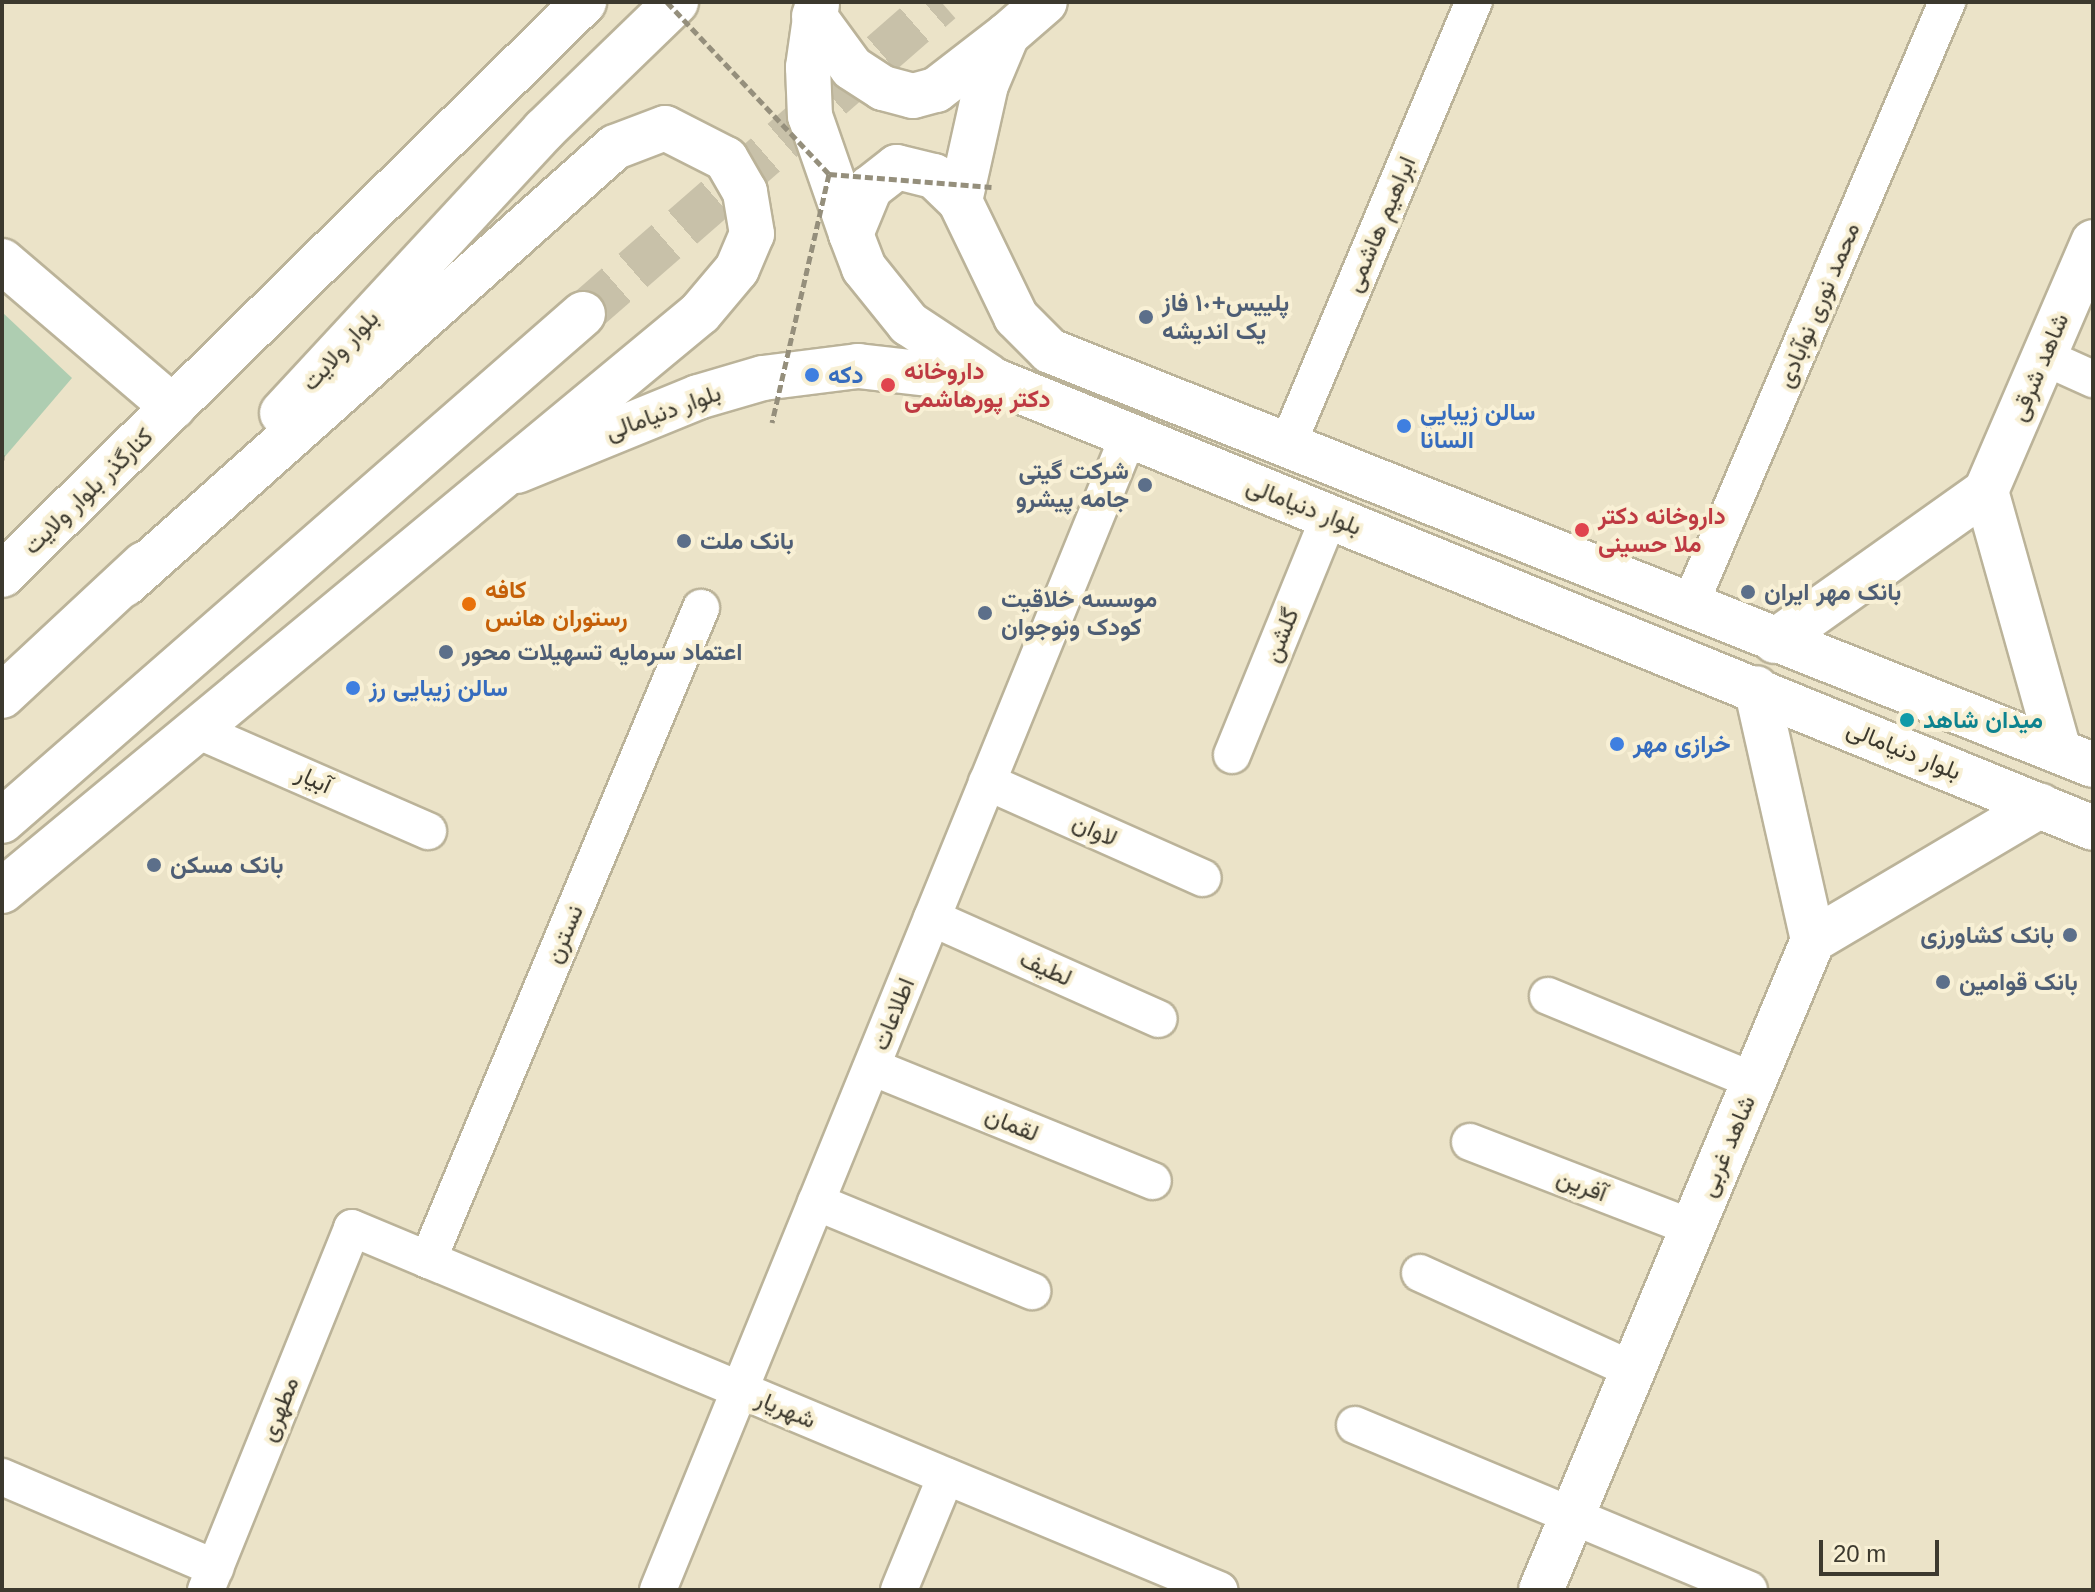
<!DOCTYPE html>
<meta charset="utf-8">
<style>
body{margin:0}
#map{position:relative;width:2095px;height:1592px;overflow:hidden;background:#ebe3c8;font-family:Arial,Vazirmatn,sans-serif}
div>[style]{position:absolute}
.green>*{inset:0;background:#aecdb1}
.primary-tunnel>*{height:44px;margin-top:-22px;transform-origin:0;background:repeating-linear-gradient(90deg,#c8c1a9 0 44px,transparent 0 66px)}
.path>*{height:5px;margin-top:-2.5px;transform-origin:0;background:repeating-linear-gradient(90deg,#958f7c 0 8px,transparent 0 12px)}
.roads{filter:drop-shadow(2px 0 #bbb399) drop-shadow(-2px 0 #bbb399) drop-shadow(0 2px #bbb399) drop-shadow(0 -2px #bbb399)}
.minor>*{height:36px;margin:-18px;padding:0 18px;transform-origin:18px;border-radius:18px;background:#fff}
.tertiary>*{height:44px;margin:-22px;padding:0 22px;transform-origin:22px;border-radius:22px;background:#fff}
.secondary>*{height:44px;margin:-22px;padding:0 22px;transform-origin:22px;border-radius:22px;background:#fff}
.primary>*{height:44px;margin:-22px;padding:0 22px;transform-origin:22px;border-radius:22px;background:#fff}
.path-bridge>*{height:5px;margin-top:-2.5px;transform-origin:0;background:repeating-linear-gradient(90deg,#958f7c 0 8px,transparent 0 12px)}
.dots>*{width:22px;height:22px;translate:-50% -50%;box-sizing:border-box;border:4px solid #f8f0d5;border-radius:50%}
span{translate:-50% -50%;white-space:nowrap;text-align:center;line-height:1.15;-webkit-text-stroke:8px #f8f0d5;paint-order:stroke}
.street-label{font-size:24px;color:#3c392e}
.service-label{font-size:24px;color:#4e5e75;font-weight:700}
.left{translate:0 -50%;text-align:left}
.right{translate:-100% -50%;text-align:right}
.health-label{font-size:24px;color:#be3a42;font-weight:700}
.shop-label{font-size:24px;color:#366cbe;font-weight:700}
.food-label{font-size:24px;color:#c56008;font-weight:700}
.culture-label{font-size:24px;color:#0d838f;font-weight:700}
.frame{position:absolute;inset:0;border:4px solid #3c392e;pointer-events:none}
.scale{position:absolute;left:1819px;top:1540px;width:120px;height:36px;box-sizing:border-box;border:4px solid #3c392e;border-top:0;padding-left:10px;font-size:24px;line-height:28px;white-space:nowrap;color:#3c392e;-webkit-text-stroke:6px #f8f0d5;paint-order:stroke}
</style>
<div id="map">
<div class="green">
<div style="clip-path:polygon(2px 312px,72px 378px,2px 460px)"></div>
</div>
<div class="primary-tunnel">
<div style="left:583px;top:314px;width:475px;rotate:-41.1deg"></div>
</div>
<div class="path">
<div style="left:2px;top:454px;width:6px;rotate:90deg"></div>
</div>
<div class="roads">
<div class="minor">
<div style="left:2044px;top:357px;width:54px;rotate:24.2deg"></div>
<div style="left:1287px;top:446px;width:482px;rotate:-67.2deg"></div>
<div style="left:1689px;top:607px;width:658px;rotate:-66.9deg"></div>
<div style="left:199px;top:731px;width:250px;rotate:23.6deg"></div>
<div style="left:1232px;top:755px;width:259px;rotate:-67.8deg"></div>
<div style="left:987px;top:782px;width:236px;rotate:24deg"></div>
<div style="left:932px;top:918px;width:248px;rotate:24deg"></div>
<div style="left:1548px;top:996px;width:223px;rotate:22.4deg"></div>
<div style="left:872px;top:1067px;width:303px;rotate:22.1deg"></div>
<div style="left:1470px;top:1142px;width:239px;rotate:21.1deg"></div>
<div style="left:816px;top:1202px;width:234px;rotate:22.4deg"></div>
<div style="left:428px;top:1260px;width:707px;rotate:-67.28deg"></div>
<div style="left:1420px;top:1273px;width:234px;rotate:24.5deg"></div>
<div style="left:1355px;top:1425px;width:427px;rotate:22.7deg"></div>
<div style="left:2px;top:1477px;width:232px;rotate:23.1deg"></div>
<div style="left:206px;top:1590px;width:390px;rotate:-68deg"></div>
<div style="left:352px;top:1228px;width:940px;rotate:22.66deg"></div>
<div style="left:658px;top:1590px;width:1245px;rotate:-67.82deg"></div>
<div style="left:899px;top:1590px;width:123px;rotate:-67.6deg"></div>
</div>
<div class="tertiary">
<div style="left:1813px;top:940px;width:264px;rotate:-30.6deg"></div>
<div style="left:1541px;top:1590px;width:705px;rotate:-67.29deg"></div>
<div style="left:1813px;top:940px;width:258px;rotate:-102.7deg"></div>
</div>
<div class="secondary">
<div style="left:960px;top:201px;width:119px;rotate:-77.4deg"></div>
<div style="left:986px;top:85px;width:54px;rotate:-67.2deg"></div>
<div style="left:1007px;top:35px;width:50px;rotate:-41deg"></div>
<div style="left:988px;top:376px;width:95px;rotate:-146.6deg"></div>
<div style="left:909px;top:324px;width:72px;rotate:-128.8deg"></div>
<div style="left:864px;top:268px;width:36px;rotate:-111deg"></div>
<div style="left:851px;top:234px;width:50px;rotate:-67.6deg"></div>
<div style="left:870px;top:188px;width:34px;rotate:-38deg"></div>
<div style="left:897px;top:167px;width:38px;rotate:14deg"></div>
<div style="left:934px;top:176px;width:36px;rotate:44deg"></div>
<div style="left:960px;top:201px;width:129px;rotate:64.2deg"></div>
<div style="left:1016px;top:317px;width:48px;rotate:45deg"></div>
<div style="left:1050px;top:351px;width:1122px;rotate:21.65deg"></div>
<div style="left:517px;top:471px;width:196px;rotate:-22.2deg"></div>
<div style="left:698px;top:397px;width:68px;rotate:-16.3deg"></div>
<div style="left:763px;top:378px;width:96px;rotate:-7.2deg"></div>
<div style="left:858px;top:366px;width:141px;rotate:6.5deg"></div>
<div style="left:998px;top:382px;width:1182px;rotate:22.16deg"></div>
<div style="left:1986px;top:491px;width:271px;rotate:-66.7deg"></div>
<div style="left:1986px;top:491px;width:270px;rotate:74.3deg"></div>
<div style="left:1775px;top:641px;width:259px;rotate:-35.4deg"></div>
</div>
<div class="primary">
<div style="left:817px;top:4px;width:64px;rotate:98.1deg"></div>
<div style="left:808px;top:67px;width:49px;rotate:87.7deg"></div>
<div style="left:810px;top:116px;width:125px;rotate:70.8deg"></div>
<div style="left:814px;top:16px;width:64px;rotate:53.8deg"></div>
<div style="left:852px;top:68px;width:37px;rotate:33deg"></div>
<div style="left:883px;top:88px;width:31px;rotate:15deg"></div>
<div style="left:913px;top:96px;width:24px;rotate:-15deg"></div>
<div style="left:936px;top:90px;width:90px;rotate:-37.8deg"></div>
<div style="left:2px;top:261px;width:225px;rotate:40.5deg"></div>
<div style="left:282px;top:413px;width:386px;rotate:-47.2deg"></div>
<div style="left:544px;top:130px;width:184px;rotate:-44.1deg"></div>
<div style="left:2px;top:575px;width:817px;rotate:-44.55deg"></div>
<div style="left:2px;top:696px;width:194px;rotate:-42.9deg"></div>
<div style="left:2px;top:821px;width:771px;rotate:-41.11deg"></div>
<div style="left:2px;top:891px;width:906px;rotate:-39.63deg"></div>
<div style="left:700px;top:313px;width:57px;rotate:-49.9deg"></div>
<div style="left:737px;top:269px;width:38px;rotate:-67deg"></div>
<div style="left:752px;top:234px;width:43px;rotate:-99.5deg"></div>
<div style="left:745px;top:192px;width:38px;rotate:-120deg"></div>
<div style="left:726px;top:159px;width:68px;rotate:-153.1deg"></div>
<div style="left:665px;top:128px;width:53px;rotate:159.2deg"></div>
<div style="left:615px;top:147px;width:657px;rotate:138.27deg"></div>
</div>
</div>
<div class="path-bridge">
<div style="left:667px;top:2px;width:236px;rotate:46.7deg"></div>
<div style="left:829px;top:174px;width:255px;rotate:102.9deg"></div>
<div style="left:829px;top:174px;width:163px;rotate:4.6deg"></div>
</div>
<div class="dots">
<div style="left:1146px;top:317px;background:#5c6f8a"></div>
<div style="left:812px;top:375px;background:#3f7fe0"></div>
<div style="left:888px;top:385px;background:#e0444e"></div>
<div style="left:1404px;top:426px;background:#3f7fe0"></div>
<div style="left:1145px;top:485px;background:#5c6f8a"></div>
<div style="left:1582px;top:530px;background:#e0444e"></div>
<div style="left:684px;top:541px;background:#5c6f8a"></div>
<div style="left:1748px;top:592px;background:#5c6f8a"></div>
<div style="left:469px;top:604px;background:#e8710a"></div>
<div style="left:985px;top:613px;background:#5c6f8a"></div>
<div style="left:446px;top:652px;background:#5c6f8a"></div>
<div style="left:353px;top:688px;background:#3f7fe0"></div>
<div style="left:1907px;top:720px;background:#0f9aa8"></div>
<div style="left:1617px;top:744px;background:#3f7fe0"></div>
<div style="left:154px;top:865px;background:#5c6f8a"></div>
<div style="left:2070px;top:935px;background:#5c6f8a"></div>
<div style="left:1943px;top:982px;background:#5c6f8a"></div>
</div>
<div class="street-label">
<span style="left:1380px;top:224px;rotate:-67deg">ابراهیم هاشمی</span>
<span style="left:1818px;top:305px;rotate:-67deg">محمد نوری نوآبادی</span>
<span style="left:340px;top:350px;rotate:-47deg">بلوار ولایت</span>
<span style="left:2039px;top:367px;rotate:-67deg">شاهد شرقی</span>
<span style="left:663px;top:412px;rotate:-20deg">بلوار دنیامالی</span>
<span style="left:88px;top:491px;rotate:-44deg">کنارگذر بلوار ولایت</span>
<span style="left:1304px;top:506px;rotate:21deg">بلوار دنیامالی</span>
<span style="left:1281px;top:635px;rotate:-68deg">گلشن</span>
<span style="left:1904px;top:750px;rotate:22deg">بلوار دنیامالی</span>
<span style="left:314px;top:779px;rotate:25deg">آبیار</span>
<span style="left:1095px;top:830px;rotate:24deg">لاوان</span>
<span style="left:564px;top:934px;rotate:-67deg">نسترن</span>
<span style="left:1046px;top:968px;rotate:24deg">لطیف</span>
<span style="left:893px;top:1014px;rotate:-68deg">اطلاعات</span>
<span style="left:1012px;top:1124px;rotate:22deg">لقمان</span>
<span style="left:1727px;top:1146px;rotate:-67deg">شاهد غربی</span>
<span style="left:1582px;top:1185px;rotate:21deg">آفرین</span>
<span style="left:279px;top:1409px;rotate:-68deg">مطهری</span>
<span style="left:786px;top:1409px;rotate:23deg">شهریار</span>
</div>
<div class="service-label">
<span class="left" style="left:1162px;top:317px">پلییس+١٠ فاز<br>یک اندیشه</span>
<span class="right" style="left:1129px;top:485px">شرکت گیتی<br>جامه پیشرو</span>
<span class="left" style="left:700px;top:541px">بانک ملت</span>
<span class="left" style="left:1764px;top:592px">بانک مهر ایران</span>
<span class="left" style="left:1001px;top:613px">موسسه خلاقیت<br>کودک ونوجوان</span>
<span class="left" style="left:462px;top:652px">اعتماد سرمایه تسهیلات محور</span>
<span class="left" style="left:170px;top:865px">بانک مسکن</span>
<span class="right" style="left:2054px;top:935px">بانک کشاورزی</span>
<span class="left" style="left:1959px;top:982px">بانک قوامین</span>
</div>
<div class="health-label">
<span class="left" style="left:904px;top:385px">داروخانه<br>دکتر پورهاشمی</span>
<span class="left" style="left:1598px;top:530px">داروخانه دکتر<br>ملا حسینی</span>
</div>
<div class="shop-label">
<span class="left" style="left:828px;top:375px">دکه</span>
<span class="left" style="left:1420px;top:426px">سالن زيبايي<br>السانا</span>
<span class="left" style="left:369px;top:688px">سالن زیبایی رز</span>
<span class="left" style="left:1633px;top:744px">خرازی مهر</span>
</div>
<div class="food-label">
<span class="left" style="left:485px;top:604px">کافه<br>رستوران هانس</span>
</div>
<div class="culture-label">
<span class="left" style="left:1923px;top:720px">میدان شاهد</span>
</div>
<div class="frame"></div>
<div class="scale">20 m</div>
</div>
